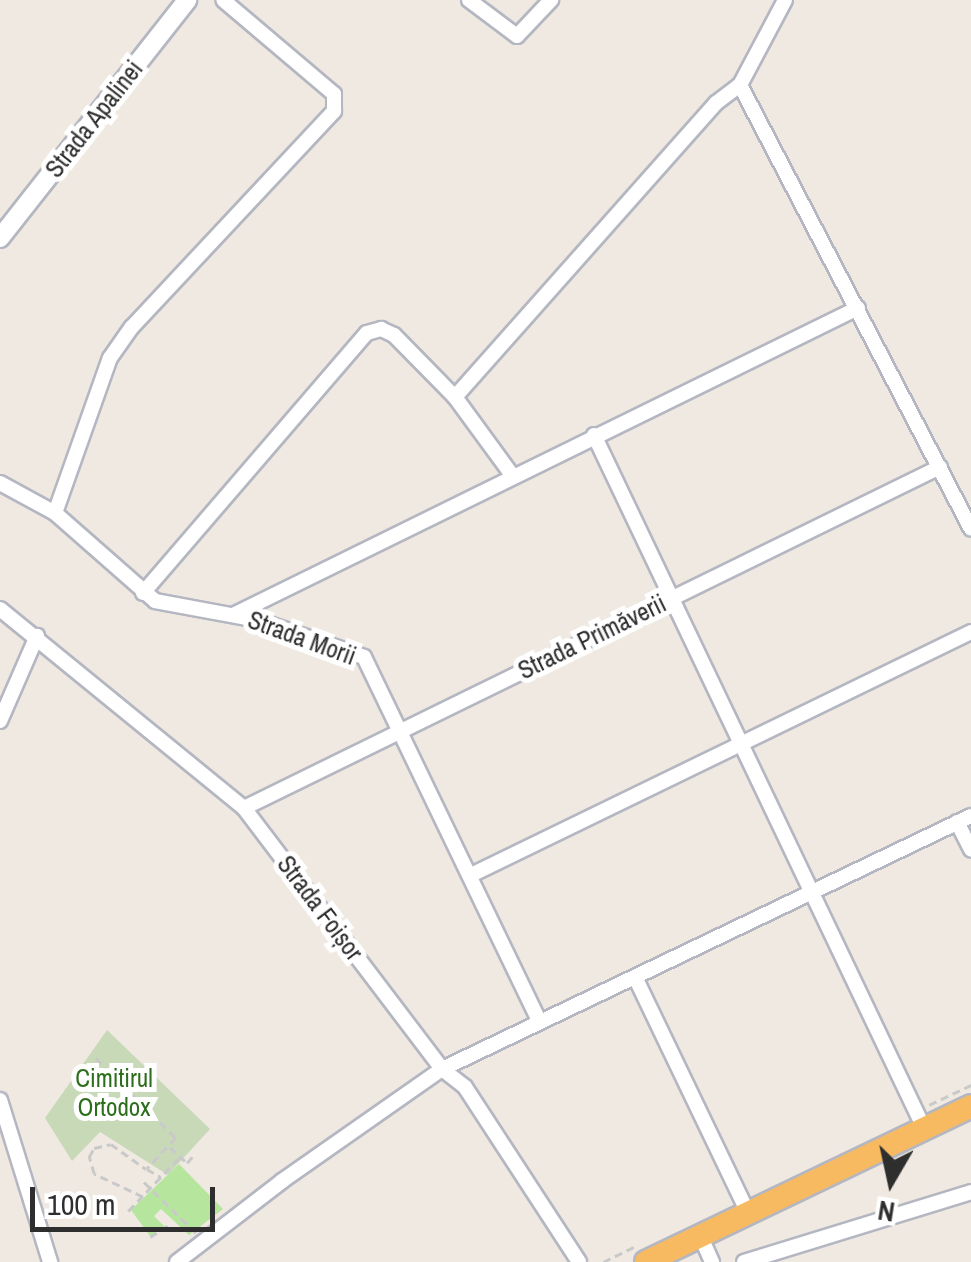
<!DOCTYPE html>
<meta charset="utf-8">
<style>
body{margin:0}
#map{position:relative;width:971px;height:1262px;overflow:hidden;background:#efe9e1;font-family:"Archivo Narrow",sans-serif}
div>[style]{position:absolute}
.green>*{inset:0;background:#b6e59e}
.cemetery>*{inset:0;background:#c8d9b8}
.path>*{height:2.5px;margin-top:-1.25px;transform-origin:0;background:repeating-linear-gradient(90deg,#c9c9c9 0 8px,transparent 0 13px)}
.roads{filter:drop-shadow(2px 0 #b4b7c1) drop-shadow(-2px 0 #b4b7c1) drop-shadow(0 2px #b4b7c1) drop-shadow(0 -2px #b4b7c1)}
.minor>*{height:14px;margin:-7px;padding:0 7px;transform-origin:7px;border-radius:7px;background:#fff}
.tertiary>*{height:18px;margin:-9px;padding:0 9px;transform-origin:9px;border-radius:9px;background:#fff}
.trunk>*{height:22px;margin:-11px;padding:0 11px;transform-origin:11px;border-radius:11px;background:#f8ba60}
span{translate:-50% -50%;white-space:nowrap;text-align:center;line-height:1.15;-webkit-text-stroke:10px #fff;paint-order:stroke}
.street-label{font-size:25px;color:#2e2e2e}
.park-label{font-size:25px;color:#2c6e1b}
.north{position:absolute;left:841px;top:1132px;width:100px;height:100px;-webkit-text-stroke:8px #fff;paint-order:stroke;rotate:189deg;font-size:28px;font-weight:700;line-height:40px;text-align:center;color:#2e2e2e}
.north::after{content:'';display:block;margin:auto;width:35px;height:45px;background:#2e2e2e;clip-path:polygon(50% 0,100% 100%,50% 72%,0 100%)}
.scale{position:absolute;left:30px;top:1187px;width:185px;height:45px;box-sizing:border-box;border:5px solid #2e2e2e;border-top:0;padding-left:12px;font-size:30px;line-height:35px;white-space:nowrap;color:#2e2e2e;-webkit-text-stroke:8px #fff;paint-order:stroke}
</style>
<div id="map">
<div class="green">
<div style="clip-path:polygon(179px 1164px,223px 1209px,189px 1235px,161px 1209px,154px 1216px,165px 1227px,150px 1236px,131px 1210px)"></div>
</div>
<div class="cemetery">
<div style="clip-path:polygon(107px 1030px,210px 1129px,168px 1175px,100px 1132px,72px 1161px,45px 1118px)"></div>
</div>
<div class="path">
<div style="left:96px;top:1058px;width:113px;rotate:45deg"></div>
<div style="left:176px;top:1138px;width:42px;rotate:133.1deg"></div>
<div style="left:147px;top:1169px;width:16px;rotate:30deg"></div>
<div style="left:929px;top:1105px;width:47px;rotate:-25.5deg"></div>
<div style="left:170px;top:1147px;width:23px;rotate:43deg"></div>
<div style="left:187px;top:1163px;width:8px;rotate:-50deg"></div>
<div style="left:144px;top:1182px;width:73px;rotate:44.4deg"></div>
<div style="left:143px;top:1197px;width:54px;rotate:-154.9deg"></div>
<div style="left:94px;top:1174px;width:18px;rotate:-106deg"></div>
<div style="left:89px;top:1157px;width:10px;rotate:-61deg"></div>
<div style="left:94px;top:1148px;width:17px;rotate:-13deg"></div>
<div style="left:111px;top:1144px;width:43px;rotate:35.5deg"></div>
<div style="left:128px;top:1211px;width:75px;rotate:-46.1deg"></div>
<div style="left:150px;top:1237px;width:24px;rotate:-33deg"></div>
<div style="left:603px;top:1262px;width:39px;rotate:-26deg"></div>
</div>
<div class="roads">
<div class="minor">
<div style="left:469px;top:0;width:60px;rotate:36.9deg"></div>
<div style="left:517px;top:36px;width:50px;rotate:-46.6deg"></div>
<div style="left:740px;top:85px;width:500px;rotate:62.5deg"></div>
<div style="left:455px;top:397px;width:393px;rotate:-48.4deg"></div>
<div style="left:716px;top:103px;width:30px;rotate:-37deg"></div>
<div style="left:740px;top:85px;width:96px;rotate:-62.1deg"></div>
<div style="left:594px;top:435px;width:768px;rotate:64.54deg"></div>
<div style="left:0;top:483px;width:63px;rotate:28.6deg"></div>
<div style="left:55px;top:513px;width:133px;rotate:41.3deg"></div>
<div style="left:155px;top:601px;width:105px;rotate:10.5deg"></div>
<div style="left:258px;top:620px;width:112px;rotate:19.2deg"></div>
<div style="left:364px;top:657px;width:404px;rotate:64.3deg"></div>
<div style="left:55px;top:513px;width:164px;rotate:-70.5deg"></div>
<div style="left:110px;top:358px;width:38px;rotate:-55deg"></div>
<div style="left:132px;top:327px;width:296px;rotate:-46.9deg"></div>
<div style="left:334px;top:111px;width:17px;rotate:-90deg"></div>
<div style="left:334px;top:94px;width:145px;rotate:-139.7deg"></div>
<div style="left:143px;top:593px;width:343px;rotate:-49.3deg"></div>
<div style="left:367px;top:333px;width:15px;rotate:-16deg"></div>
<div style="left:381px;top:329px;width:14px;rotate:25deg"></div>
<div style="left:394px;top:335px;width:87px;rotate:45.5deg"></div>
<div style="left:455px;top:397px;width:97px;rotate:53.8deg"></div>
<div style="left:0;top:609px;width:315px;rotate:39.2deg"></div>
<div style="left:244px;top:808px;width:328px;rotate:52.8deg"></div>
<div style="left:442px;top:1069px;width:29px;rotate:38deg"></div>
<div style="left:465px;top:1087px;width:209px;rotate:56.9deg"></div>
<div style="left:235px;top:614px;width:694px;rotate:-26.16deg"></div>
<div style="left:0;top:721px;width:93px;rotate:-66.5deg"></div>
<div style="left:244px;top:808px;width:775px;rotate:-26.1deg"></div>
<div style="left:957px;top:822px;width:31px;rotate:63deg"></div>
<div style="left:471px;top:875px;width:556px;rotate:-25.92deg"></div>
<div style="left:636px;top:979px;width:257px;rotate:64.4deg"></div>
<div style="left:0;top:1100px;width:170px;rotate:72.8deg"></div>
<div style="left:700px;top:1235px;width:30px;rotate:66deg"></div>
<div style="left:177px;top:1262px;width:133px;rotate:-37.6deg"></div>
<div style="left:282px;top:1181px;width:195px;rotate:-35deg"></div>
<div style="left:442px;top:1069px;width:586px;rotate:-25.56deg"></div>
<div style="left:744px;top:1262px;width:238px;rotate:-17.1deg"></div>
</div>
<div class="tertiary">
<div style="left:0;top:238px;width:303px;rotate:-51.8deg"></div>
</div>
<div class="trunk">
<div style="left:646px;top:1262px;width:361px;rotate:-25.6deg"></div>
</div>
</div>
<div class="street-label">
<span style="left:94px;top:119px;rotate:-52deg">Strada Apalinei</span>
<span style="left:592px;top:637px;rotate:-26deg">Strada Primăverii</span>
<span style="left:302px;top:638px;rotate:20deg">Strada Morii</span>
<span style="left:320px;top:908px;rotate:53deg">Strada Foișor</span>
</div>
<div class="park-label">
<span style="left:114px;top:1093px">Cimitirul<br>Ortodox</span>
</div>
<div class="north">N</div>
<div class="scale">100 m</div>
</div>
